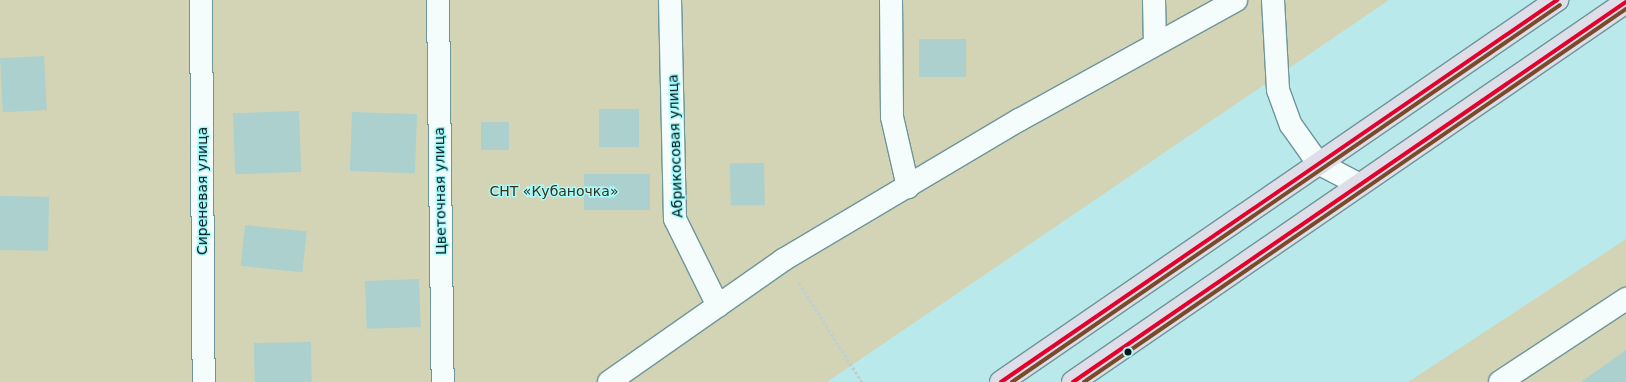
<!DOCTYPE html>
<meta charset="utf-8">
<style>
body{margin:0}
#map{position:relative;width:1626px;height:382px;overflow:hidden;background:#bae9eb;font-family:"DejaVu Sans",sans-serif}
div>[style]{position:absolute}
.green>*{inset:0;background:#d2d4b5}
.building>*{inset:0;background:#abd0cd;transform-origin:0 0}
.path>*{height:2.5px;margin-top:-1.25px;transform-origin:0;background:repeating-linear-gradient(90deg,#c1cfcf 0 3px,transparent 0 5px)}
.roads{filter:drop-shadow(1px 0 #6e9698) drop-shadow(-1px 0 #6e9698) drop-shadow(0 1px #6e9698) drop-shadow(0 -1px #6e9698)}
.minor>*{height:22px;margin:-11px;padding:0 11px;transform-origin:11px;border-radius:11px;background:#f5fcfc}
.trunk>*{height:22px;margin:-11px;padding:0 11px;transform-origin:11px;border-radius:11px;background:#dedee8}
.bus-1>*{height:4px;margin:-2px;padding:0 2px;transform-origin:2px;border-radius:2px;background:#e4002b}
.bus-2>*{height:4px;margin:-2px;padding:0 2px;transform-origin:2px;border-radius:2px;background:#7a4b2a}
.dots>*{width:11px;height:11px;translate:-50% -50%;box-sizing:border-box;border:2px solid #a6fcff;border-radius:50%}
span{translate:-50% -50%;white-space:nowrap;text-align:center;line-height:1.15;-webkit-text-stroke:3px #a6fcff;paint-order:stroke}
.street-label{font-size:14px;color:#001314}
.park-label{font-size:14px;color:#3d2e14}
</style>
<div id="map">
<div class="green">
<div style="clip-path:polygon(0 0,1389px 0,827px 382px,0 382px)"></div>
<div style="clip-path:polygon(1626px 239px,1626px 382px,1408px 382px,1608px 251px)"></div>
</div>
<div class="building">
<div style="left:919px;top:39px;width:47px;height:38px"></div>
<div style="left:44px;top:56px;width:54px;height:44px;rotate:87deg"></div>
<div style="left:599px;top:109px;width:40px;height:38px"></div>
<div style="left:299px;top:111px;width:61px;height:66px;rotate:88deg"></div>
<div style="left:352px;top:112px;width:65px;height:59px;rotate:2deg"></div>
<div style="left:481px;top:122px;width:28px;height:28px"></div>
<div style="left:764px;top:163px;width:42px;height:34px;rotate:89deg"></div>
<div style="left:584px;top:174px;width:66px;height:36px"></div>
<div style="left:0;top:196px;width:49px;height:54px;rotate:1deg"></div>
<div style="left:245px;top:225px;width:62px;height:41px;rotate:6deg"></div>
<div style="left:419px;top:279px;width:48px;height:54px;rotate:88deg"></div>
<div style="left:311px;top:342px;width:40px;height:57px;rotate:89deg"></div>
<div style="clip-path:polygon(1626px 350px,1626px 382px,1581px 382px)"></div>
</div>
<div class="path">
<div style="left:799px;top:283px;width:117px;rotate:57.5deg"></div>
</div>
<div class="roads">
<div class="minor">
<div style="left:201px;top:0;width:382px;rotate:89.6deg"></div>
<div style="left:438px;top:0;width:382px;rotate:89.3deg"></div>
<div style="left:670px;top:0;width:219px;rotate:88.7deg"></div>
<div style="left:675px;top:219px;width:97px;rotate:63.7deg"></div>
<div style="left:891px;top:0;width:117px;rotate:89.5deg"></div>
<div style="left:892px;top:117px;width:72px;rotate:77.1deg"></div>
<div style="left:1154px;top:0;width:44px;rotate:88.7deg"></div>
<div style="left:1273px;top:0;width:90px;rotate:86.8deg"></div>
<div style="left:1278px;top:90px;width:37px;rotate:70deg"></div>
<div style="left:1291px;top:125px;width:47px;rotate:54.6deg"></div>
<div style="left:1318px;top:163px;width:47px;rotate:27.6deg"></div>
<div style="left:609px;top:382px;width:213px;rotate:-35deg"></div>
<div style="left:783px;top:260px;width:274px;rotate:-30.7deg"></div>
<div style="left:1019px;top:120px;width:248px;rotate:-28.9deg"></div>
<div style="left:1500px;top:382px;width:151px;rotate:-33.4deg"></div>
</div>
<div class="trunk">
<div style="left:1001px;top:382px;width:675px;rotate:-34.49deg"></div>
<div style="left:1073px;top:382px;width:671px;rotate:-34.5deg"></div>
</div>
</div>
<div class="bus-1">
<div style="left:1001px;top:382px;width:675px;rotate:-34.49deg"></div>
<div style="left:1073px;top:382px;width:671px;rotate:-34.5deg"></div>
</div>
<div class="bus-2">
<div style="left:1012px;top:382px;width:665px;rotate:-34.53deg"></div>
<div style="left:1084px;top:382px;width:658px;rotate:-34.54deg"></div>
</div>
<div class="dots">
<div style="left:1128px;top:352px;background:#001314"></div>
</div>
<div class="street-label">
<span style="left:675px;top:146px;rotate:-92deg">Абрикосовая улица</span>
<span style="left:202px;top:191px;rotate:-90deg">Сиреневая улица</span>
<span style="left:440px;top:191px;rotate:-91deg">Цветочная улица</span>
</div>
<div class="park-label">
<span style="left:554px;top:191px">СНТ «Кубаночка»</span>
</div>
</div>
